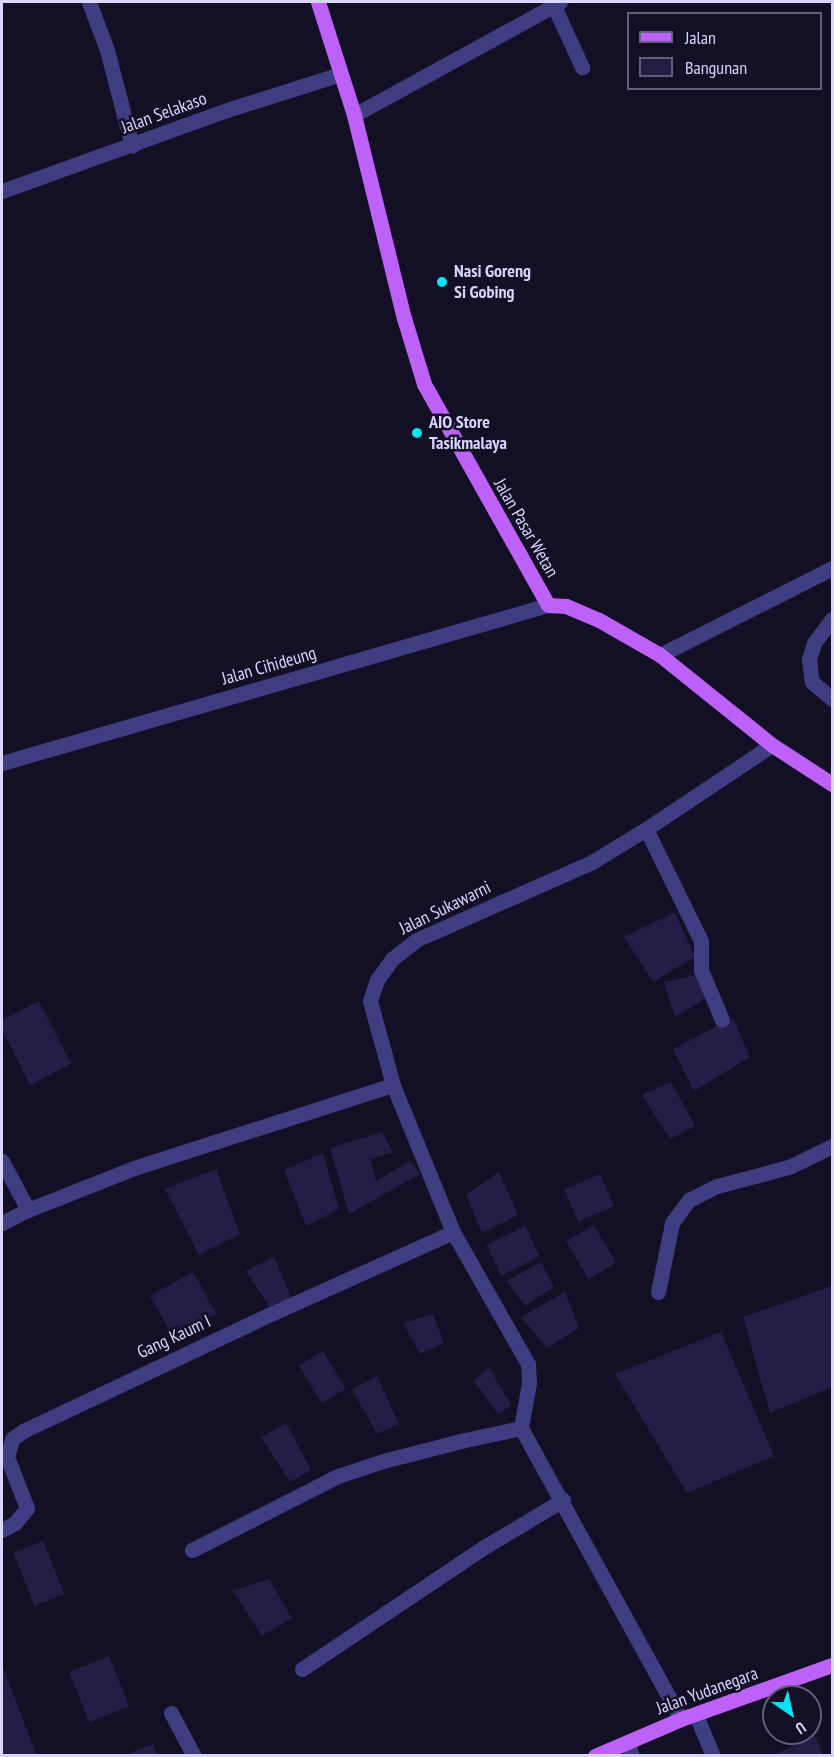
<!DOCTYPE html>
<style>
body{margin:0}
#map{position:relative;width:834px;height:1757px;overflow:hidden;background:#131025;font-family:"PT Sans Narrow",sans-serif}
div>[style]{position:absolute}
.building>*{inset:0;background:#241d45;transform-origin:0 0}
.minor>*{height:15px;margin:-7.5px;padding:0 7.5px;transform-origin:7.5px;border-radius:7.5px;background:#3e3d82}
.major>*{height:15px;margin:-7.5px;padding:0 7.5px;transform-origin:7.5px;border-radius:7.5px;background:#bd61f9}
.dots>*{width:16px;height:16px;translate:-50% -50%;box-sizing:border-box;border:3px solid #131025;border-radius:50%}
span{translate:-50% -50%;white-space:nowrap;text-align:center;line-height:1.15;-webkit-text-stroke:5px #131025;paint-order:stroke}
.street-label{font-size:18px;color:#d9d5fd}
.poi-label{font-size:18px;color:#d9d5fd;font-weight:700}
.left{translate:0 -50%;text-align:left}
.frame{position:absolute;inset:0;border:3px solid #d9d5fd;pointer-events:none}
.legend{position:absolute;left:627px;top:12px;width:195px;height:78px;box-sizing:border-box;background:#131025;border:2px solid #625f7b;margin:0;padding:8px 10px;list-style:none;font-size:18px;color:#d9d5fd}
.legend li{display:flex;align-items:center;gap:12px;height:30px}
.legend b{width:30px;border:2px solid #625f7b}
.north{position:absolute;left:762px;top:1685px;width:60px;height:60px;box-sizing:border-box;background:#131025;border:2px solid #625f7b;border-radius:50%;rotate:146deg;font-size:16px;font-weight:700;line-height:24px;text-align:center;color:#d9d5fd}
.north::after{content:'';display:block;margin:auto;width:21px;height:27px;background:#0ae1f4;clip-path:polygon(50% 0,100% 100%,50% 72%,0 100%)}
</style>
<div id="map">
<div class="building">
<div style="clip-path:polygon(675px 912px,695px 957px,653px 982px,624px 937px)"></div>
<div style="clip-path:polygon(696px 975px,708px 997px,675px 1017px,664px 982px)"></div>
<div style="clip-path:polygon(39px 1001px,71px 1064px,30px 1085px,2px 1029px,2px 1020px)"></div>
<div style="clip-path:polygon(733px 1018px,750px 1057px,694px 1091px,673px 1049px)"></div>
<div style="clip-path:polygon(671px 1082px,695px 1126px,670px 1139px,642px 1095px)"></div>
<div style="clip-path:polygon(382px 1132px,393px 1152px,370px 1159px,376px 1181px,410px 1161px,420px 1174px,349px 1214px,330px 1148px)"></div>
<div style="clip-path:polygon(323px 1153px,339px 1209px,306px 1226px,284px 1170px)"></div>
<div style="clip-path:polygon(216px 1169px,240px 1234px,199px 1255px,165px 1189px)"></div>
<div style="clip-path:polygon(499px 1172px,518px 1215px,482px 1233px,466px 1195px)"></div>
<div style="left:600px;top:1174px;width:35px;height:39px;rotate:66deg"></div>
<div style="left:594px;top:1225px;width:44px;height:32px;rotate:60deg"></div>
<div style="left:525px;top:1226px;width:34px;height:43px;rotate:64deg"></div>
<div style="clip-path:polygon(274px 1257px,291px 1297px,273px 1312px,246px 1271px)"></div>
<div style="clip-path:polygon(541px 1262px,554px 1287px,525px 1306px,507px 1281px)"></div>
<div style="left:193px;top:1272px;width:48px;height:49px;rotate:61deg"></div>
<div style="clip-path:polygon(832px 1286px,832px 1387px,770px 1413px,743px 1317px)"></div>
<div style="clip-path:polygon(565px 1292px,579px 1328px,547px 1348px,521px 1317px)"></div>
<div style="clip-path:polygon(433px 1314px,444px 1343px,420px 1354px,403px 1323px)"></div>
<div style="clip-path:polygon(721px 1332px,774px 1456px,687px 1493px,615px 1374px)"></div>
<div style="left:323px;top:1351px;width:44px;height:28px;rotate:59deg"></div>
<div style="clip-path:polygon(489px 1367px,511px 1405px,498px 1414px,474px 1381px)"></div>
<div style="clip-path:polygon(377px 1376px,399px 1424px,377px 1434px,352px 1389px)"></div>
<div style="clip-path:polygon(286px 1423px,311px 1470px,290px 1482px,261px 1437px)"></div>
<div style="left:43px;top:1541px;width:57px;height:32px;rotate:68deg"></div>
<div style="clip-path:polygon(269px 1579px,292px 1618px,262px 1636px,233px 1591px)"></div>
<div style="left:109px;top:1656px;width:54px;height:43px;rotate:68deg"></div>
<div style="clip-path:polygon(2px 1665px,37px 1756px,2px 1756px)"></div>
<div style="clip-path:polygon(815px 1736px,824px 1756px,771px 1756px)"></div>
<div style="clip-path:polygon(153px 1744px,158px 1756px,125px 1756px,125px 1755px)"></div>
</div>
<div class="minor">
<div style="left:89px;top:2px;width:51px;rotate:69.4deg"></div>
<div style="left:107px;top:50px;width:99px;rotate:75.4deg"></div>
<div style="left:552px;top:2px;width:72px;rotate:65.2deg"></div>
<div style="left:354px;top:115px;width:235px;rotate:-28.7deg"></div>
<div style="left:2px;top:191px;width:245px;rotate:-19.8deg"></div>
<div style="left:233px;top:108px;width:113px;rotate:-17.5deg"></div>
<div style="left:832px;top:619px;width:30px;rotate:127deg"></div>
<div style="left:814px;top:643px;width:17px;rotate:107deg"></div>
<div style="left:809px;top:659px;width:23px;rotate:83deg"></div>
<div style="left:812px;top:682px;width:26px;rotate:40deg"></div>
<div style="left:660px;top:655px;width:193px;rotate:-26.8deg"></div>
<div style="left:2px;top:763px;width:568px;rotate:-16.14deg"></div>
<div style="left:646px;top:829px;width:125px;rotate:63.8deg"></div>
<div style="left:701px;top:941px;width:29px;rotate:90deg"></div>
<div style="left:701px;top:970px;width:54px;rotate:67.2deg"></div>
<div style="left:393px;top:1085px;width:159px;rotate:67.8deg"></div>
<div style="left:453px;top:1232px;width:152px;rotate:60.4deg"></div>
<div style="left:528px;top:1364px;width:19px;rotate:87deg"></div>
<div style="left:529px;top:1383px;width:46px;rotate:100.1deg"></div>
<div style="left:521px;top:1428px;width:332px;rotate:61.2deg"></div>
<div style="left:2px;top:1161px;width:55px;rotate:62deg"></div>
<div style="left:2px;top:1223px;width:29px;rotate:-27deg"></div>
<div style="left:28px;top:1210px;width:114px;rotate:-21.6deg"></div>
<div style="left:134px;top:1168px;width:272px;rotate:-17.8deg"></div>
<div style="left:393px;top:1085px;width:87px;rotate:-105.3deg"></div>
<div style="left:370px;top:1001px;width:22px;rotate:-72deg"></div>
<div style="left:377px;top:980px;width:26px;rotate:-54deg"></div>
<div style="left:392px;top:959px;width:31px;rotate:-38deg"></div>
<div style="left:416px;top:940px;width:193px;rotate:-23.9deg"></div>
<div style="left:592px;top:862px;width:63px;rotate:-31.4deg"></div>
<div style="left:646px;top:829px;width:151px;rotate:-33.7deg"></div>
<div style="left:658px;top:1292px;width:70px;rotate:-78.5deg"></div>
<div style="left:672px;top:1223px;width:29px;rotate:-54deg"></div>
<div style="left:689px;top:1200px;width:31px;rotate:-27deg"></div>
<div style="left:717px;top:1186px;width:74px;rotate:-14.8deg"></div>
<div style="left:789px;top:1167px;width:48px;rotate:-26deg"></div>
<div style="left:2px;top:1530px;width:15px;rotate:-28deg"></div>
<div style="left:15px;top:1523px;width:19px;rotate:-51deg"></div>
<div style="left:27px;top:1508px;width:55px;rotate:-111.4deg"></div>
<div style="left:7px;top:1457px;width:19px;rotate:-74deg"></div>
<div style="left:12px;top:1439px;width:14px;rotate:-36deg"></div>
<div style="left:23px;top:1431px;width:276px;rotate:-25.3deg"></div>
<div style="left:273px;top:1313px;width:197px;rotate:-24.2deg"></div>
<div style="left:192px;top:1550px;width:164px;rotate:-26.9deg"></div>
<div style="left:338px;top:1476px;width:47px;rotate:-18.4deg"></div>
<div style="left:383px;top:1461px;width:85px;rotate:-14.4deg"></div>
<div style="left:465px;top:1440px;width:57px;rotate:-12.1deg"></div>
<div style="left:302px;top:1669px;width:221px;rotate:-33.8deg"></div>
<div style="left:486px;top:1546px;width:90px;rotate:-30.9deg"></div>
<div style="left:171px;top:1713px;width:49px;rotate:61.9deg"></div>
<div style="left:696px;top:1715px;width:44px;rotate:67.5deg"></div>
<div style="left:627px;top:1743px;width:14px;rotate:69deg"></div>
</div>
<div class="major">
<div style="left:318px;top:2px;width:119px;rotate:72.3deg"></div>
<div style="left:354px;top:115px;width:209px;rotate:76.2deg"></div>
<div style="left:404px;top:318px;width:69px;rotate:73.1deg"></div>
<div style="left:424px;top:384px;width:253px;rotate:60.7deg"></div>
<div style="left:548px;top:605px;width:18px;rotate:3deg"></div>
<div style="left:566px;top:606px;width:36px;rotate:23deg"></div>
<div style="left:599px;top:620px;width:70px;rotate:29.8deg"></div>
<div style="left:660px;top:655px;width:144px;rotate:38.8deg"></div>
<div style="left:772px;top:745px;width:72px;rotate:33deg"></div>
<div style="left:595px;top:1756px;width:94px;rotate:-23.3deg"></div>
<div style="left:681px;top:1719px;width:160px;rotate:-19.7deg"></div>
</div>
<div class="dots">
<div style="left:442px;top:282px;background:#0ae1f4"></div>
<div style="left:417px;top:433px;background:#0ae1f4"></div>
</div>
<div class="street-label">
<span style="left:164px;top:113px;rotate:-20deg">Jalan Selakaso</span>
<span style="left:526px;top:528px;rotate:60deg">Jalan Pasar Wetan</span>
<span style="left:269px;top:666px;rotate:-16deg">Jalan Cihideung</span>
<span style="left:445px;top:908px;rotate:-26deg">Jalan Sukawarni</span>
<span style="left:174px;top:1337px;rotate:-25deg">Gang Kaum I</span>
<span style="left:707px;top:1691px;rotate:-20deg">Jalan Yudanegara</span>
</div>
<div class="poi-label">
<span class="left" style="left:454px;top:282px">Nasi Goreng<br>Si Gobing</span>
<span class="left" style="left:429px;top:433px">AIO Store<br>Tasikmalaya</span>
</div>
<div class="frame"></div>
<ul class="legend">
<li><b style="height:8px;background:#bd61f9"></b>Jalan</li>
<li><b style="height:16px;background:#241d45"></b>Bangunan</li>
</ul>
<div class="north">U</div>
</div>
